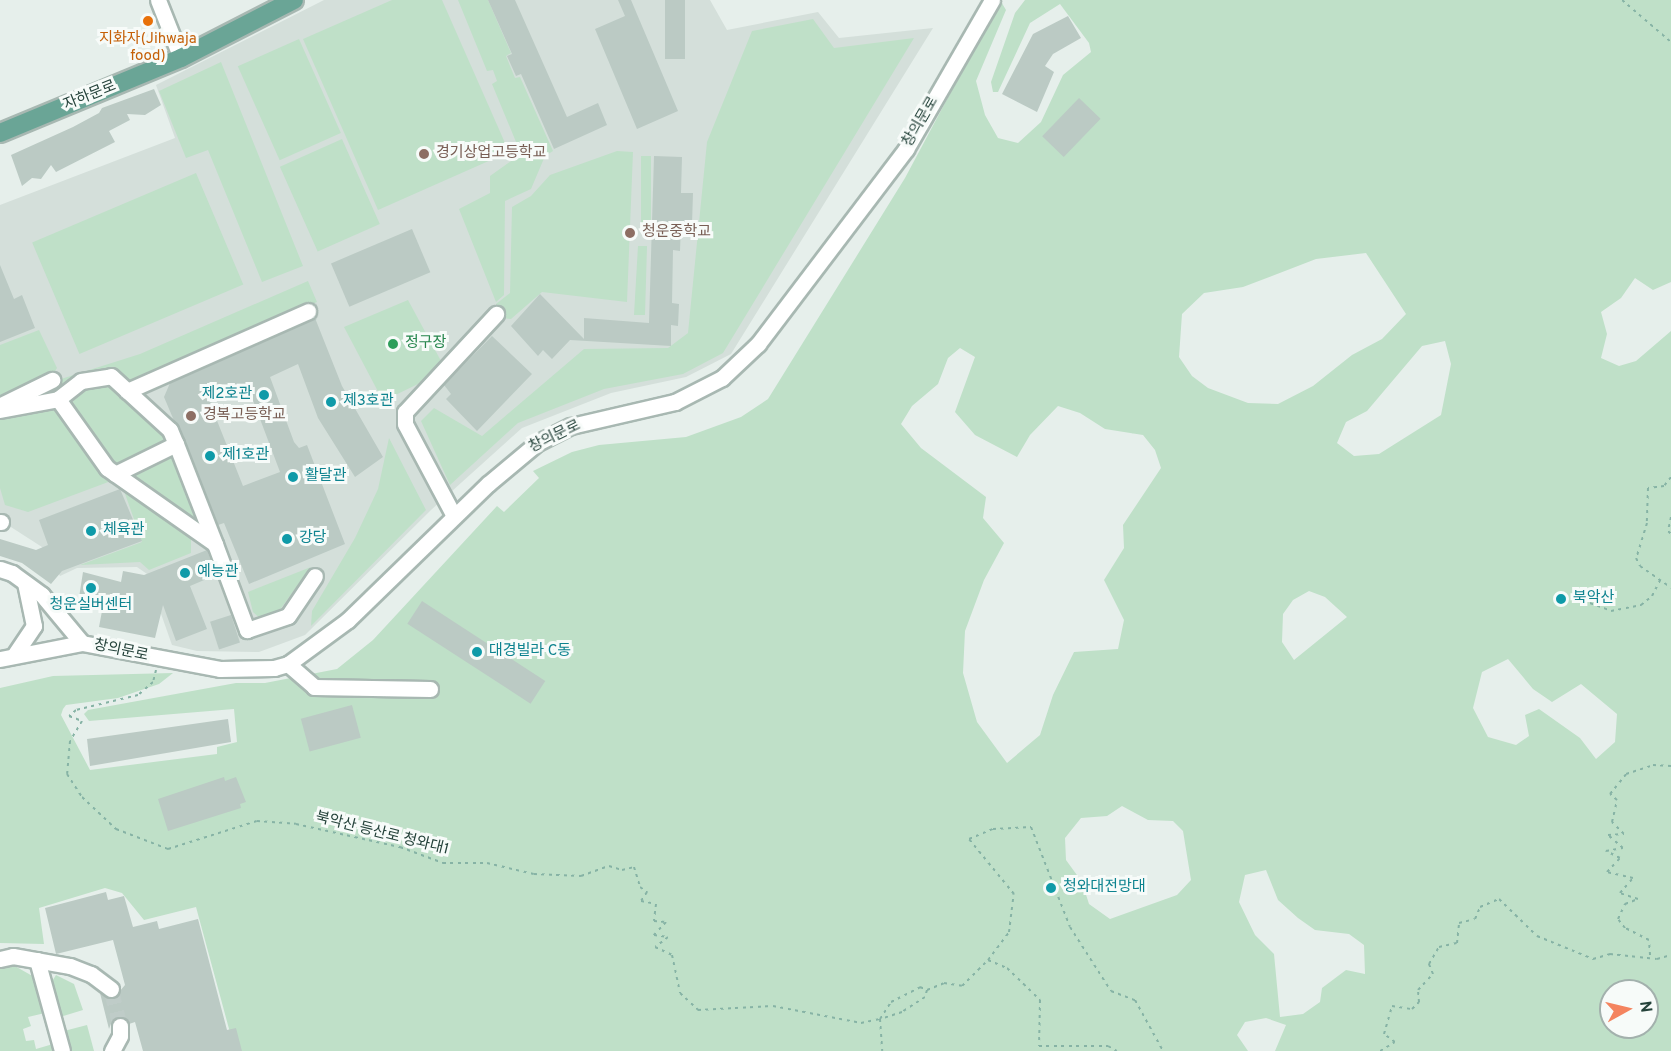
<!DOCTYPE html>
<meta charset="utf-8">
<style>
body{margin:0}
#map{position:relative;width:1671px;height:1051px;overflow:hidden;background:#e6efeb;font-family:Overpass,"Noto Sans KR",sans-serif}
div>[style]{position:absolute}
.built>*{inset:0;background:#d4dfda}
.green>*{inset:0;background:#bfe0c8;transform-origin:0 0}
.building>*{inset:0;background:#bbcac4;transform-origin:0 0}
.minor-tunnel>*{height:15px;margin-top:-7.5px;transform-origin:0;background:repeating-linear-gradient(90deg,#bfccc8 0 15px,transparent 0 23px)}
.path>*{height:2px;margin-top:-1px;transform-origin:0;background:repeating-linear-gradient(90deg,#86b3a5 0 3px,transparent 0 7.5px)}
.roads{filter:drop-shadow(2px 0 #a8b8b2) drop-shadow(-2px 0 #a8b8b2) drop-shadow(0 2px #a8b8b2) drop-shadow(0 -2px #a8b8b2)}
.minor>*{height:15px;margin:-7.5px;padding:0 7.5px;transform-origin:7.5px;border-radius:7.5px;background:#fff}
.major>*{height:18px;margin:-9px;padding:0 9px;transform-origin:9px;border-radius:9px;background:#6aa596}
.dots>*{width:16px;height:16px;translate:-50% -50%;box-sizing:border-box;border:3px solid #f7fbf9;border-radius:50%}
span{translate:-50% -50%;white-space:nowrap;text-align:center;line-height:1.15;-webkit-text-stroke:6px #f7fbf9;paint-order:stroke}
.food-label{font-size:15px;color:#c56008}
.street-label{font-size:15px;color:#24423a}
.education-label{font-size:15px;color:#785e54}
.left{translate:0 -50%;text-align:left}
.leisure-label{font-size:15px;color:#27864d}
.culture-label{font-size:15px;color:#0d838f}
.right{translate:-100% -50%;text-align:right}
.north{position:absolute;left:1599px;top:979px;width:60px;height:60px;box-sizing:border-box;background:#f7fbf9;border:2px solid #a3b1ad;border-radius:50%;rotate:82deg;font-size:16px;font-weight:700;line-height:24px;text-align:center;color:#24423a}
.north::after{content:'';display:block;margin:auto;width:21px;height:27px;background:#f4845f;clip-path:polygon(50% 0,100% 100%,50% 72%,0 100%)}
</style>
<div id="map">
<div class="built">
<div style="clip-path:polygon(324px 0,710px 0,727px 30px,818px 12px,839px 38px,933px 28px,731px 354px,686px 377px,611px 393px,522px 428px,431px 510px,305px 635px,259px 652px,197px 651px,172px 645px,147px 574px,137px 567px,77px 568px,60px 576px,42px 547px,0 520px,0 205px,175px 138px,156px 85px)"></div>
</div>
<div class="green">
<div style="clip-path:polygon(392px 0,442px 0,509px 152px,378px 210px,303px 39px)"></div>
<div style="clip-path:polygon(458px 0,488px 0,511px 53px,506px 56px,515px 78px,520px 77px,553px 151px,545px 156px,531px 189px,505px 201px,504px 295px,496px 302px,459px 209px,490px 193px,490px 176px,521px 154px,492px 84px,497px 81px,493px 70px,487px 71px)"></div>
<div style="clip-path:polygon(evenodd,1000px 0,1006px 10px,976px 81px,985px 115px,998px 138px,1018px 143px,1041px 122px,1063px 75px,1091px 52px,1089px 43px,1060px 4px,1030px 23px,998px 92px,993px 92px,991px 82px,1015px 13px,1025px 0,1671px 0,1671px 282px,1653px 290px,1635px 278px,1621px 298px,1601px 312px,1607px 334px,1601px 358px,1619px 366px,1636px 361px,1671px 331px,1671px 1051px,1275px 1051px,1286px 1025px,1266px 1018px,1245px 1022px,1237px 1035px,1248px 1051px,235px 1051px,196px 907px,144px 920px,122px 893px,105px 888px,39px 908px,44px 944px,0 943px,0 688px,53px 676px,173px 673px,159px 684px,118px 698px,66px 705px,63px 709px,61px 715px,90px 770px,217px 754px,217px 747px,237px 742px,234px 709px,89px 721px,84px 714px,88px 710px,236px 683px,265px 683px,337px 669px,373px 640px,497px 506px,504px 512px,539px 478px,533px 471px,572px 452px,599px 445px,686px 437px,741px 417px,768px 399px,905px 178px,1000px 0,1366px 253px,1406px 314px,1382px 339px,1352px 355px,1313px 386px,1278px 404px,1248px 403px,1208px 388px,1192px 376px,1179px 357px,1182px 314px,1204px 293px,1243px 287px,1316px 259px,1366px 253px,1000px 0,1445px 341px,1451px 364px,1441px 415px,1379px 454px,1354px 456px,1337px 443px,1346px 422px,1367px 411px,1422px 346px,1445px 341px,1000px 0,960px 348px,975px 357px,955px 412px,975px 435px,1017px 457px,1030px 435px,1058px 406px,1080px 413px,1105px 429px,1143px 435px,1155px 450px,1161px 468px,1123px 525px,1124px 548px,1104px 580px,1124px 620px,1118px 649px,1074px 652px,1053px 695px,1040px 735px,1007px 763px,977px 722px,963px 673px,965px 631px,984px 580px,1004px 543px,983px 518px,986px 497px,921px 448px,901px 424px,912px 406px,938px 384px,948px 358px,960px 348px,1000px 0,1309px 591px,1325px 597px,1347px 617px,1294px 660px,1282px 642px,1283px 614px,1293px 600px,1309px 591px,1000px 0,1508px 659px,1533px 689px,1552px 702px,1581px 684px,1617px 714px,1615px 742px,1596px 759px,1580px 738px,1539px 709px,1525px 715px,1529px 736px,1516px 745px,1488px 737px,1473px 708px,1482px 672px,1508px 659px,1000px 0,1122px 806px,1148px 820px,1173px 821px,1183px 831px,1191px 880px,1177px 895px,1110px 919px,1089px 904px,1082px 882px,1066px 860px,1065px 838px,1081px 818px,1107px 816px,1122px 806px,1000px 0,1266px 870px,1278px 900px,1298px 918px,1315px 930px,1349px 934px,1364px 945px,1365px 974px,1346px 970px,1322px 988px,1320px 1002px,1303px 1014px,1280px 1017px,1274px 954px,1255px 935px,1239px 902px,1245px 875px,1266px 870px,1000px 0,1611px 991px,1647px 991px,1647px 1027px,1611px 1027px,1611px 991px)"></div>
<div style="clip-path:polygon(813px 19px,834px 48px,914px 38px,723px 353px,683px 374px,604px 389px,518px 423px,450px 485px,421px 421px,434px 408px,482px 436px,584px 349px,668px 348px,688px 333px,707px 142px,752px 31px)"></div>
<div style="left:299px;top:39px;width:103px;height:67px;rotate:66deg"></div>
<div style="clip-path:polygon(221px 62px,303px 266px,262px 282px,208px 150px,186px 158px,159px 91px)"></div>
<div style="left:342px;top:139px;width:93px;height:68px;rotate:66deg"></div>
<div style="clip-path:polygon(617px 151px,633px 152px,627px 302px,542px 292px,511px 319px,502px 318px,496px 304px,510px 293px,512px 207px,531px 196px,550px 175px)"></div>
<div style="left:641px;top:156px;width:10px;height:71px"></div>
<div style="left:196px;top:173px;width:121px;height:178px;rotate:67deg"></div>
<div style="clip-path:polygon(638px 246px,647px 246px,645px 315px,634px 315px)"></div>
<div style="clip-path:polygon(308px 281px,317px 302px,128px 385px,80px 378px,34px 400px,26px 399px,61px 379px,140px 354px)"></div>
<div style="clip-path:polygon(408px 300px,441px 361px,418px 384px,383px 401px,344px 327px)"></div>
<div style="clip-path:polygon(39px 330px,57px 368px,53px 374px,0 396px,0 345px)"></div>
<div style="clip-path:polygon(108px 380px,172px 443px,115px 471px,68px 401px,75px 385px)"></div>
<div style="clip-path:polygon(48px 407px,69px 420px,111px 481px,28px 512px,5px 505px,0 488px,0 415px)"></div>
<div style="clip-path:polygon(389px 438px,426px 510px,311px 626px,312px 611px,355px 538px,378px 489px)"></div>
<div style="clip-path:polygon(175px 448px,210px 537px,120px 474px)"></div>
<div style="clip-path:polygon(123px 488px,191px 536px,191px 553px,149px 570px,140px 562px,80px 565px,142px 542px)"></div>
<div style="clip-path:polygon(311px 567px,274px 618px,261px 619px,253px 612px,248px 592px)"></div>
<div style="clip-path:polygon(13px 965px,36px 978px,45px 1013px,28px 1017px,31px 1026px,23px 1029px,26px 1041px,34px 1040px,36px 1049px,53px 1044px,54px 1051px,0 1051px,0 967px)"></div>
<div style="clip-path:polygon(56px 975px,74px 984px,83px 1010px,60px 1017px,51px 983px)"></div>
<div style="clip-path:polygon(87px 1025px,94px 1051px,69px 1051px,64px 1031px)"></div>
</div>
<div class="building">
<div style="clip-path:polygon(488px 0,515px 0,567px 117px,598px 103px,607px 125px,554px 149px,521px 74px,516px 76px,507px 56px,512px 54px)"></div>
<div style="clip-path:polygon(618px 0,631px 0,678px 111px,637px 129px,595px 29px,625px 16px)"></div>
<div style="left:665px;top:0;width:20px;height:59px"></div>
<div style="clip-path:polygon(1068px 16px,1081px 38px,1053px 54px,1045px 66px,1054px 72px,1037px 112px,1002px 94px,1033px 34px)"></div>
<div style="clip-path:polygon(154px 89px,161px 105px,145px 115px,127px 114px,130px 120px,109px 131px,115px 142px,56px 172px,51px 165px,41px 179px,32px 178px,22px 186px,11px 155px,73px 127px,99px 113px,102px 108px)"></div>
<div style="left:1079px;top:98px;width:30px;height:53px;rotate:44deg"></div>
<div style="clip-path:polygon(654px 156px,682px 157px,681px 193px,693px 193px,692px 224px,681px 224px,680px 251px,673px 250px,672px 303px,679px 304px,678px 326px,671px 325px,671px 346px,570px 340px,552px 359px,543px 350px,538px 356px,511px 326px,540px 294px,584px 339px,584px 318px,649px 323px)"></div>
<div style="left:412px;top:229px;width:47px;height:88px;rotate:67deg"></div>
<div style="clip-path:polygon(0 265px,14px 299px,22px 295px,35px 328px,0 342px)"></div>
<div style="clip-path:polygon(evenodd,315px 318px,342px 386px,383px 457px,355px 477px,318px 418px,298px 364px,270px 377px,294px 442px,299px 448px,307px 445px,345px 544px,249px 584px,224px 523px,218px 525px,164px 397px,170px 383px,315px 318px,248px 387px,280px 472px,243px 486px,210px 403px,248px 387px)"></div>
<div style="clip-path:polygon(492px 336px,532px 374px,477px 431px,446px 399px,451px 394px,444px 385px)"></div>
<div style="clip-path:polygon(120px 489px,142px 541px,62px 571px,51px 584px,22px 563px,0 556px,0 539px,36px 550px,48px 545px,39px 520px)"></div>
<div style="clip-path:polygon(207px 550px,216px 575px,190px 586px,207px 629px,176px 641px,163px 605px,155px 638px,99px 627px,102px 611px,78px 604px,83px 572px,121px 582px,123px 571px,144px 575px)"></div>
<div style="left:422px;top:601px;width:147px;height:27px;rotate:33deg"></div>
<div style="left:231px;top:615px;width:29px;height:22px;rotate:72deg"></div>
<div style="left:352px;top:705px;width:34px;height:53px;rotate:75deg"></div>
<div style="clip-path:polygon(228px 719px,231px 742px,90px 766px,87px 739px)"></div>
<div style="clip-path:polygon(224px 777px,225px 781px,236px 777px,246px 802px,240px 804px,241px 808px,168px 831px,158px 799px)"></div>
<div style="clip-path:polygon(106px 892px,108px 900px,124px 896px,133px 927px,157px 921px,159px 929px,198px 919px,227px 1030px,236px 1028px,242px 1051px,143px 1051px,135px 1022px,129px 1024px,119px 1016px,112px 1021px,109px 1029px,100px 993px,114px 998px,125px 985px,113px 940px,56px 954px,45px 908px)"></div>
</div>
<div class="minor-tunnel">
<div style="left:111px;top:989px;width:38px;rotate:76deg"></div>
</div>
<div class="path">
<div style="left:1622px;top:0;width:65px;rotate:40.6deg"></div>
<div style="left:1671px;top:477px;width:11px;rotate:128deg"></div>
<div style="left:1664px;top:486px;width:16px;rotate:173deg"></div>
<div style="left:1648px;top:488px;width:35px;rotate:92deg"></div>
<div style="left:1647px;top:523px;width:37px;rotate:107deg"></div>
<div style="left:1636px;top:558px;width:9px;rotate:63deg"></div>
<div style="left:1640px;top:566px;width:38px;rotate:35deg"></div>
<div style="left:1671px;top:517px;width:14px;rotate:102deg"></div>
<div style="left:1668px;top:531px;width:4px;rotate:45deg"></div>
<div style="left:1576px;top:598px;width:37px;rotate:20deg"></div>
<div style="left:1611px;top:611px;width:31px;rotate:-11deg"></div>
<div style="left:1641px;top:605px;width:14px;rotate:-39deg"></div>
<div style="left:1652px;top:596px;width:18px;rotate:-63deg"></div>
<div style="left:156px;top:670px;width:12px;rotate:104deg"></div>
<div style="left:153px;top:682px;width:20px;rotate:139deg"></div>
<div style="left:138px;top:695px;width:64px;rotate:166.4deg"></div>
<div style="left:76px;top:710px;width:9px;rotate:139deg"></div>
<div style="left:69px;top:716px;width:14px;rotate:21deg"></div>
<div style="left:82px;top:721px;width:23px;rotate:121deg"></div>
<div style="left:70px;top:741px;width:33px;rotate:95deg"></div>
<div style="left:67px;top:774px;width:27px;rotate:57deg"></div>
<div style="left:82px;top:797px;width:47px;rotate:43.3deg"></div>
<div style="left:116px;top:829px;width:56px;rotate:21deg"></div>
<div style="left:168px;top:849px;width:93px;rotate:-17.5deg"></div>
<div style="left:257px;top:821px;width:39px;rotate:4deg"></div>
<div style="left:296px;top:824px;width:107px;rotate:12.5deg"></div>
<div style="left:400px;top:847px;width:46px;rotate:20.4deg"></div>
<div style="left:443px;top:863px;width:44px"></div>
<div style="left:487px;top:863px;width:48px;rotate:13.2deg"></div>
<div style="left:534px;top:874px;width:47px;rotate:2.4deg"></div>
<div style="left:581px;top:876px;width:30px;rotate:-20deg"></div>
<div style="left:609px;top:866px;width:14px;rotate:17deg"></div>
<div style="left:622px;top:870px;width:12px;rotate:-14deg"></div>
<div style="left:634px;top:867px;width:21px;rotate:73deg"></div>
<div style="left:640px;top:887px;width:9px;rotate:36deg"></div>
<div style="left:647px;top:892px;width:11px;rotate:124deg"></div>
<div style="left:641px;top:901px;width:15px;rotate:11deg"></div>
<div style="left:656px;top:904px;width:17px;rotate:97deg"></div>
<div style="left:654px;top:921px;width:12px;rotate:5deg"></div>
<div style="left:666px;top:922px;width:18px;rotate:133deg"></div>
<div style="left:654px;top:935px;width:14px;rotate:8deg"></div>
<div style="left:668px;top:937px;width:16px;rotate:142deg"></div>
<div style="left:655px;top:947px;width:19px;rotate:25deg"></div>
<div style="left:672px;top:955px;width:39px;rotate:78deg"></div>
<div style="left:680px;top:993px;width:25px;rotate:43deg"></div>
<div style="left:698px;top:1010px;width:75px;rotate:-3.1deg"></div>
<div style="left:773px;top:1006px;width:90px;rotate:10.9deg"></div>
<div style="left:861px;top:1023px;width:19px;rotate:-12deg"></div>
<div style="left:880px;top:1019px;width:32px;rotate:86deg"></div>
<div style="left:1650px;top:955px;width:15px;rotate:-94deg"></div>
<div style="left:1649px;top:940px;width:27px;rotate:-153deg"></div>
<div style="left:1625px;top:928px;width:11px;rotate:-128deg"></div>
<div style="left:1618px;top:919px;width:17px;rotate:-65deg"></div>
<div style="left:1625px;top:904px;width:14px;rotate:-21deg"></div>
<div style="left:1638px;top:899px;width:19px;rotate:-162deg"></div>
<div style="left:1620px;top:893px;width:20px;rotate:-49deg"></div>
<div style="left:1633px;top:878px;width:27px;rotate:-167deg"></div>
<div style="left:1607px;top:872px;width:19px;rotate:-47deg"></div>
<div style="left:1620px;top:858px;width:16px;rotate:-153deg"></div>
<div style="left:1606px;top:851px;width:17px;rotate:-10deg"></div>
<div style="left:1623px;top:848px;width:20px;rotate:-139deg"></div>
<div style="left:1608px;top:835px;width:16px;rotate:-4deg"></div>
<div style="left:1624px;top:834px;width:17px;rotate:-135deg"></div>
<div style="left:1612px;top:822px;width:23px;rotate:-77deg"></div>
<div style="left:1617px;top:800px;width:9px;rotate:-139deg"></div>
<div style="left:1610px;top:794px;width:26px;rotate:-51deg"></div>
<div style="left:1626px;top:774px;width:28px;rotate:-18deg"></div>
<div style="left:1653px;top:765px;width:18px;rotate:3deg"></div>
<div style="left:988px;top:960px;width:35px;rotate:-53deg"></div>
<div style="left:1009px;top:932px;width:38px;rotate:-83deg"></div>
<div style="left:1014px;top:894px;width:71px;rotate:-129.3deg"></div>
<div style="left:969px;top:839px;width:26px;rotate:-23deg"></div>
<div style="left:993px;top:829px;width:38px;rotate:-3deg"></div>
<div style="left:1031px;top:827px;width:107px;rotate:68.7deg"></div>
<div style="left:1070px;top:927px;width:76px;rotate:57.4deg"></div>
<div style="left:1111px;top:991px;width:26px;rotate:21deg"></div>
<div style="left:1135px;top:1000px;width:58px;rotate:61.2deg"></div>
<div style="left:927px;top:990px;width:7px;rotate:106deg"></div>
<div style="left:925px;top:997px;width:27px;rotate:147deg"></div>
<div style="left:902px;top:1012px;width:23px;rotate:162deg"></div>
<div style="left:880px;top:1019px;width:20px;rotate:-57deg"></div>
<div style="left:891px;top:1002px;width:33px;rotate:-27deg"></div>
<div style="left:920px;top:987px;width:8px;rotate:23deg"></div>
<div style="left:927px;top:990px;width:18px;rotate:-22deg"></div>
<div style="left:944px;top:983px;width:18px;rotate:9deg"></div>
<div style="left:962px;top:986px;width:37px;rotate:-45deg"></div>
<div style="left:988px;top:960px;width:21px;rotate:23deg"></div>
<div style="left:1007px;top:968px;width:46px;rotate:44.1deg"></div>
<div style="left:1040px;top:1000px;width:46px;rotate:91.2deg"></div>
<div style="left:1039px;top:1046px;width:69px"></div>
<div style="left:1108px;top:1046px;width:10px;rotate:29deg"></div>
<div style="left:1380px;top:1051px;width:17px;rotate:-31deg"></div>
<div style="left:1395px;top:1042px;width:14px;rotate:-144deg"></div>
<div style="left:1384px;top:1034px;width:29px;rotate:-74deg"></div>
<div style="left:1392px;top:1006px;width:20px;rotate:9deg"></div>
<div style="left:1412px;top:1009px;width:10px;rotate:-45deg"></div>
<div style="left:1419px;top:1002px;width:12px;rotate:-95deg"></div>
<div style="left:1418px;top:990px;width:22px;rotate:-47deg"></div>
<div style="left:1433px;top:974px;width:11px;rotate:-112deg"></div>
<div style="left:1429px;top:964px;width:20px;rotate:-60deg"></div>
<div style="left:1439px;top:947px;width:18px;rotate:-13deg"></div>
<div style="left:1457px;top:943px;width:20px;rotate:-84deg"></div>
<div style="left:1459px;top:923px;width:16px;rotate:-14deg"></div>
<div style="left:1475px;top:919px;width:13px;rotate:-67deg"></div>
<div style="left:1480px;top:907px;width:21px;rotate:-23deg"></div>
<div style="left:1499px;top:899px;width:53px;rotate:44.2deg"></div>
<div style="left:1537px;top:936px;width:61px;rotate:22.3deg"></div>
<div style="left:1593px;top:959px;width:18px;rotate:-16deg"></div>
<div style="left:1610px;top:954px;width:47px;rotate:6.1deg"></div>
<div style="left:1657px;top:959px;width:15px;rotate:-16deg"></div>
</div>
<div class="roads">
<div class="minor">
<div style="left:158px;top:0;width:62px;rotate:68.4deg"></div>
<div style="left:127px;top:391px;width:198px;rotate:-23.8deg"></div>
<div style="left:58px;top:399px;width:85px;rotate:54.6deg"></div>
<div style="left:107px;top:468px;width:132px;rotate:35.1deg"></div>
<div style="left:215px;top:544px;width:92px;rotate:69.6deg"></div>
<div style="left:247px;top:630px;width:43px;rotate:-18.9deg"></div>
<div style="left:288px;top:616px;width:48px;rotate:-56deg"></div>
<div style="left:3px;top:404px;width:55px;rotate:-26.1deg"></div>
<div style="left:0;top:410px;width:59px;rotate:-10.7deg"></div>
<div style="left:58px;top:399px;width:29px;rotate:-38deg"></div>
<div style="left:81px;top:381px;width:30px;rotate:-9deg"></div>
<div style="left:111px;top:376px;width:80px;rotate:42.5deg"></div>
<div style="left:170px;top:430px;width:15px;rotate:67deg"></div>
<div style="left:176px;top:444px;width:68px;rotate:153.8deg"></div>
<div style="left:176px;top:444px;width:107px;rotate:68.7deg"></div>
<div style="left:454px;top:516px;width:104px;rotate:-118deg"></div>
<div style="left:405px;top:424px;width:12px;rotate:-90deg"></div>
<div style="left:405px;top:412px;width:134px;rotate:-47.1deg"></div>
<div style="left:0;top:522px;width:1px"></div>
<div style="left:0;top:569px;width:13px;rotate:18deg"></div>
<div style="left:12px;top:573px;width:37px;rotate:36deg"></div>
<div style="left:42px;top:595px;width:62px;rotate:50.2deg"></div>
<div style="left:15px;top:654px;width:34px;rotate:-56deg"></div>
<div style="left:34px;top:626px;width:44px;rotate:-101.8deg"></div>
<div style="left:0;top:659px;width:84px;rotate:-11deg"></div>
<div style="left:82px;top:643px;width:140px;rotate:10.7deg"></div>
<div style="left:220px;top:669px;width:54px;rotate:-1.1deg"></div>
<div style="left:274px;top:668px;width:15px;rotate:-16deg"></div>
<div style="left:288px;top:664px;width:74px;rotate:-36.3deg"></div>
<div style="left:348px;top:620px;width:195px;rotate:-44.2deg"></div>
<div style="left:488px;top:484px;width:64px;rotate:-39.9deg"></div>
<div style="left:537px;top:443px;width:38px;rotate:-27deg"></div>
<div style="left:571px;top:426px;width:107px;rotate:-13deg"></div>
<div style="left:675px;top:402px;width:53px;rotate:-27.1deg"></div>
<div style="left:722px;top:378px;width:50px;rotate:-43.4deg"></div>
<div style="left:758px;top:344px;width:245px;rotate:-52.8deg"></div>
<div style="left:906px;top:149px;width:172px;rotate:-60deg"></div>
<div style="left:288px;top:664px;width:35px;rotate:41deg"></div>
<div style="left:314px;top:687px;width:116px;rotate:1deg"></div>
<div style="left:0;top:959px;width:13px;rotate:-13deg"></div>
<div style="left:13px;top:956px;width:58px;rotate:10deg"></div>
<div style="left:70px;top:966px;width:22px;rotate:21deg"></div>
<div style="left:91px;top:974px;width:25px;rotate:37deg"></div>
<div style="left:37px;top:960px;width:94px;rotate:74.6deg"></div>
<div style="left:112px;top:1051px;width:17px;rotate:-62deg"></div>
<div style="left:120px;top:1036px;width:10px;rotate:-90deg"></div>
</div>
<div class="major">
<div style="left:0;top:133px;width:196px;rotate:-22.5deg"></div>
<div style="left:181px;top:58px;width:127px;rotate:-27.2deg"></div>
</div>
</div>
<div class="dots">
<div style="left:148px;top:21px;background:#e8710a"></div>
<div style="left:424px;top:154px;background:#8d6e63"></div>
<div style="left:630px;top:233px;background:#8d6e63"></div>
<div style="left:393px;top:344px;background:#2e9e5b"></div>
<div style="left:264px;top:395px;background:#0f9aa8"></div>
<div style="left:331px;top:402px;background:#0f9aa8"></div>
<div style="left:191px;top:416px;background:#8d6e63"></div>
<div style="left:210px;top:456px;background:#0f9aa8"></div>
<div style="left:293px;top:477px;background:#0f9aa8"></div>
<div style="left:91px;top:531px;background:#0f9aa8"></div>
<div style="left:287px;top:539px;background:#0f9aa8"></div>
<div style="left:185px;top:573px;background:#0f9aa8"></div>
<div style="left:91px;top:588px;background:#0f9aa8"></div>
<div style="left:1561px;top:599px;background:#0f9aa8"></div>
<div style="left:477px;top:652px;background:#0f9aa8"></div>
<div style="left:1051px;top:888px;background:#0f9aa8"></div>
</div>
<div class="food-label">
<span style="left:148px;top:48px">지화자(Jihwaja<br>food)</span>
</div>
<div class="street-label">
<span style="left:90px;top:96px;rotate:-22deg">자하문로</span>
<span style="left:921px;top:122px;rotate:-60deg">창의문로</span>
<span style="left:555px;top:437px;rotate:-26deg">창의문로</span>
<span style="left:121px;top:651px;rotate:12deg">창의문로</span>
<span style="left:382px;top:834px;rotate:14deg">북악산 등산로 청와대1</span>
</div>
<div class="education-label">
<span class="left" style="left:436px;top:154px">경기상업고등학교</span>
<span class="left" style="left:642px;top:233px">청운중학교</span>
<span class="left" style="left:203px;top:416px">경복고등학교</span>
</div>
<div class="leisure-label">
<span class="left" style="left:405px;top:344px">정구장</span>
</div>
<div class="culture-label">
<span class="right" style="left:252px;top:395px">제2호관</span>
<span class="left" style="left:343px;top:402px">제3호관</span>
<span class="left" style="left:222px;top:456px">제1호관</span>
<span class="left" style="left:305px;top:477px">활달관</span>
<span class="left" style="left:103px;top:531px">체육관</span>
<span class="left" style="left:299px;top:539px">강당</span>
<span class="left" style="left:197px;top:573px">예능관</span>
<span class="left" style="left:1573px;top:599px">북악산</span>
<span style="left:91px;top:606px">청운실버센터</span>
<span class="left" style="left:489px;top:652px">대경빌라 C동</span>
<span class="left" style="left:1063px;top:888px">청와대전망대</span>
</div>
<div class="north">N</div>
</div>
